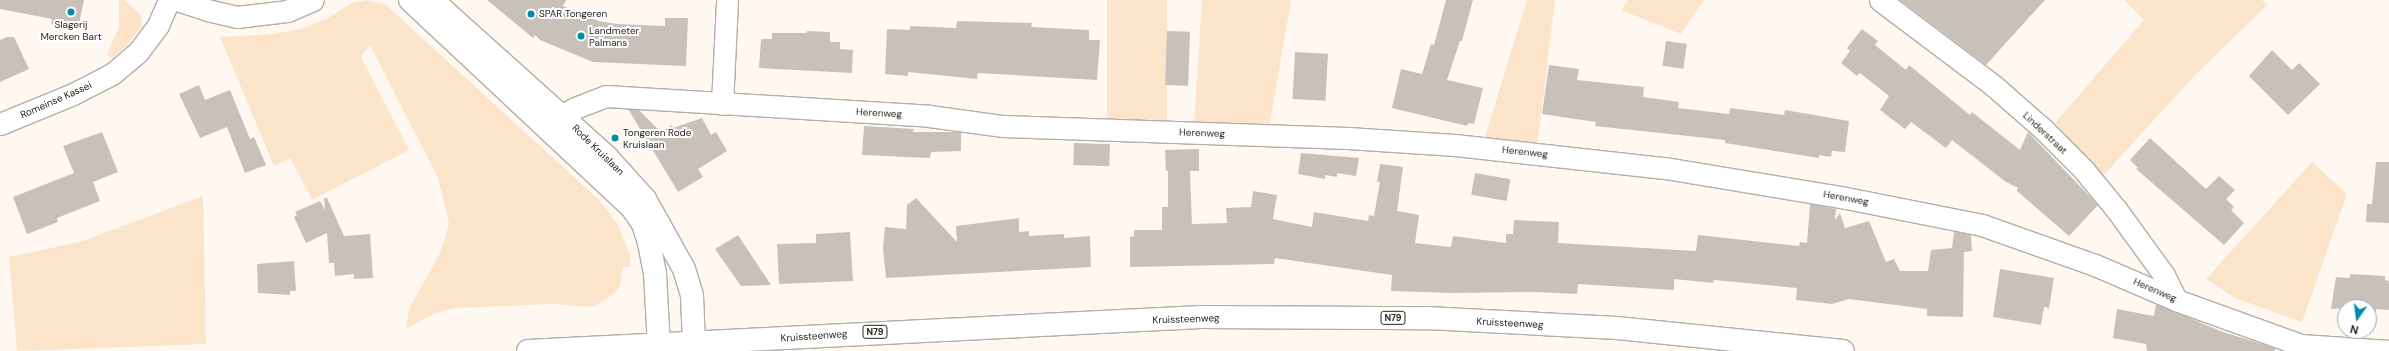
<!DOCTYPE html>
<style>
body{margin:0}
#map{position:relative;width:2389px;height:351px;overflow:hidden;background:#fff8f1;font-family:"DM Sans",sans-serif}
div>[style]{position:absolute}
.green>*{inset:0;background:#fce4ca;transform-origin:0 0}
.building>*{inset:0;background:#c7c1ba;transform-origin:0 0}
.roads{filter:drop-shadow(1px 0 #b4aea7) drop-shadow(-1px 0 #b4aea7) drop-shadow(0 1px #b4aea7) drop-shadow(0 -1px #b4aea7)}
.minor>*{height:21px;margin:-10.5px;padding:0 10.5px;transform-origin:10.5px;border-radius:10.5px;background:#fff}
.primary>*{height:22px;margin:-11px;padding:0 11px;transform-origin:11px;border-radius:11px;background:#fff}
.dots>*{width:11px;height:11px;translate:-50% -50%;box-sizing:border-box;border:2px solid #fff;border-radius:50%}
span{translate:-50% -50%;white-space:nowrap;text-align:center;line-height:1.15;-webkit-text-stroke:4px #fff;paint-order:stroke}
.shield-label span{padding:1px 3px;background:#fff;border:1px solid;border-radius:3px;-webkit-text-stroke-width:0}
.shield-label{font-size:9px;color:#282623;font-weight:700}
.poi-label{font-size:10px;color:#282623}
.left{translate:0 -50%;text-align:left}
.street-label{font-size:10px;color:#282623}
.north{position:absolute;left:2337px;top:299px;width:40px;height:40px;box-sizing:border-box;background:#fff;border:1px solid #a9a8a7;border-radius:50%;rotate:194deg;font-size:11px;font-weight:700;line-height:16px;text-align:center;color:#282623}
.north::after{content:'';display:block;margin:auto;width:14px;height:18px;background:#008caa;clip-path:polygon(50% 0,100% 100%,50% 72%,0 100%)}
</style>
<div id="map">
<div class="green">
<div style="clip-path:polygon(119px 0,124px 0,140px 14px,142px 25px,125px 48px,112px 58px,107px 54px,119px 27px)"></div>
<div style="clip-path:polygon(366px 0,385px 4px,600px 201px,618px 225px,630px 255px,630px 267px,623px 267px,620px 286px,614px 294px,593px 307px,553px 304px,453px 308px,429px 316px,406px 329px,409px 309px,441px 251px,449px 223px,438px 178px,370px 45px,361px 57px,409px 150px,312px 200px,290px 158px,274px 166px,220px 37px,274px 34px,300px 29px,326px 19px,352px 3px)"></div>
<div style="left:1107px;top:0;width:60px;height:122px"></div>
<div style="clip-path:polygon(1202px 0,1291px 0,1269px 129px,1194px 126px)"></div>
<div style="clip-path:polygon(1527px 0,1555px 0,1537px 148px,1483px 143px)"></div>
<div style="clip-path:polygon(1628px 0,1704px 0,1681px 34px,1621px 10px)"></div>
<div style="clip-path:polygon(2124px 0,2262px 0,2267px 5px,2196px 74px,2101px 178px,2055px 123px,2144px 20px)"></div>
<div style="clip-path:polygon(2312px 162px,2347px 194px,2302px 322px,2235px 298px,2206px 279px)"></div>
<div style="clip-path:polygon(203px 196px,206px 344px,17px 351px,9px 257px,80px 242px)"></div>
</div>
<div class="building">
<div style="clip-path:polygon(0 0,84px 0,78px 29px,51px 24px,52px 19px,0 9px)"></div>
<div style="clip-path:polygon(487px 0,566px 0,563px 6px,599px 21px,617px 24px,665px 26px,665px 18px,688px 18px,686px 66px,593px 62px,540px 40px,535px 35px,533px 38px)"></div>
<div style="clip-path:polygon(1446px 0,1473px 0,1462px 41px,1460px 41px,1447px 80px,1483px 88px,1474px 124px,1468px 123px,1467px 126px,1392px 108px,1401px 69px,1422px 74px,1431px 44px,1434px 45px)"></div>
<div style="clip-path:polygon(1900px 0,2045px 0,1986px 65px)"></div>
<div style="clip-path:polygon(957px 21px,1032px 23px,1031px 27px,1089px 30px,1089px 40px,1100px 40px,1097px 80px,978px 73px,977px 79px,908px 72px,908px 76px,885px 74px,887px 29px,910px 30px,910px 26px,956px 28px)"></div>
<div style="clip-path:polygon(1862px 29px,1878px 41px,1875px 45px,1906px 70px,1909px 65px,1970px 115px,1972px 112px,2020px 150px,2028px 132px,2098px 205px,2069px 236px,2017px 191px,2018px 188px,2006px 182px,1952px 140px,1946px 148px,1911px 122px,1905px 129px,1880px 110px,1889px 96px,1860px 73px,1857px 76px,1841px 63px,1850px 51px,1847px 48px)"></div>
<div style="clip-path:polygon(807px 31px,830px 32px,830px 42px,840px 42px,840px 49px,853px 50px,852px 73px,759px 68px,761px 39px,772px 39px,772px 33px,807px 33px)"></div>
<div style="left:1167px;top:31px;width:23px;height:54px;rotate:2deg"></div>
<div style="clip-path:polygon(7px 37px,14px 37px,29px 69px,0 82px,0 40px)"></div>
<div style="left:1666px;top:41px;width:21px;height:25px;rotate:8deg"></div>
<div style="clip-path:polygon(2272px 50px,2292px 70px,2299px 63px,2320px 84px,2288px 115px,2249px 76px)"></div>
<div style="left:1295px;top:52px;width:33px;height:47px;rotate:3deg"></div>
<div style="clip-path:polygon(1549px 65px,1579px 69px,1577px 80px,1644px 87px,1643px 97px,1679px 102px,1678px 108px,1729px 114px,1730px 108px,1784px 115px,1785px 110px,1849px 121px,1845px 152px,1832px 151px,1831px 157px,1819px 155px,1819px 158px,1725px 143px,1725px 140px,1595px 126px,1596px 122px,1542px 114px)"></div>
<div style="clip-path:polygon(199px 85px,205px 100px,230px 90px,250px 139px,254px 137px,266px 165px,245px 173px,227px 127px,200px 138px,179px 94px)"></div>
<div style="clip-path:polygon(628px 109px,639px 110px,661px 132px,672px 125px,673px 128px,702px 118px,711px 135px,716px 132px,727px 151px,698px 169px,703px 177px,678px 192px)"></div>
<div style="clip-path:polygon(864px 126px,914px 129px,913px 132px,961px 132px,961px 151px,931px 152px,930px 158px,862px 155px)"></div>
<div style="clip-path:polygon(102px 132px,118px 172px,93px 182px,100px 201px,57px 218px,58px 222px,27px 234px,13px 197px,74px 173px,63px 146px)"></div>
<div style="clip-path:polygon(2150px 138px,2206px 189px,2219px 176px,2235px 190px,2226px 199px,2234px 207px,2231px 210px,2244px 223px,2224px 245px,2136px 169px,2138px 168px,2130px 160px)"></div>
<div style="left:1074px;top:143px;width:36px;height:22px;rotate:2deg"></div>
<div style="clip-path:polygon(1199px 149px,1199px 171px,1190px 171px,1192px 224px,1227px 223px,1226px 208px,1251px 207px,1253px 191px,1277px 195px,1273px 219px,1312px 227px,1314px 212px,1368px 221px,1369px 215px,1374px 216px,1380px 182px,1377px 182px,1380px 164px,1403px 167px,1397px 211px,1419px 215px,1415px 243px,1451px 247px,1453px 236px,1506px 243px,1506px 234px,1513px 234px,1514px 220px,1559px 222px,1558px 243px,1696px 251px,1698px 235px,1799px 246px,1800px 242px,1807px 243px,1810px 204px,1836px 209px,1835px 220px,1840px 213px,1845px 228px,1869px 221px,1886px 262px,1894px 259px,1900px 271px,1928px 271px,1931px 250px,1952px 248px,1954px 232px,1971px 235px,1972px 251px,1964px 252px,1963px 317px,1927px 316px,1927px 309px,1849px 299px,1832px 304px,1796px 300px,1797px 288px,1714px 280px,1713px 283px,1674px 279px,1674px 290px,1578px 284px,1577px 294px,1535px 292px,1453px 293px,1391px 291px,1392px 275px,1275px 258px,1274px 264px,1130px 267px,1130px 237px,1134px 236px,1134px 230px,1162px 230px,1162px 207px,1168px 207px,1168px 171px,1166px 171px,1165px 150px)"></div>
<div style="clip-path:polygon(1301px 153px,1359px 158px,1356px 176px,1337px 173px,1337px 177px,1325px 175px,1325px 179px,1298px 174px)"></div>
<div style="clip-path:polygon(2376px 162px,2389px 162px,2389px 223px,2366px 222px,2367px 204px,2372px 204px)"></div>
<div style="left:1475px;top:173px;width:36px;height:22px;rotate:10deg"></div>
<div style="clip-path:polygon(324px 198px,327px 198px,344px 236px,370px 234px,373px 278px,354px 279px,354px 274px,335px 276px,334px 263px,329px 263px,327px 233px,306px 243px,294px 217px,297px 215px,295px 212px,320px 201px,325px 210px)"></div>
<div style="clip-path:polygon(916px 198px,957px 242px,956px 226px,1019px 218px,1019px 232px,1029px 231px,1029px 236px,1064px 234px,1064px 238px,1090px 236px,1091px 267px,886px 278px,883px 248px,885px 227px,906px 229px,907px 205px)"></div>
<div style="clip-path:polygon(850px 232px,853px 281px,779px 284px,777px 244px,816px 243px,816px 234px)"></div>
<div style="clip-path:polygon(738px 235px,771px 285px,741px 286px,715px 249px)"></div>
<div style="clip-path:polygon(294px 261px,296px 291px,290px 291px,290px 295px,258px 293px,257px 264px)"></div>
<div style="clip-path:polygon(2000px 269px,2054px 278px,2049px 308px,2044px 307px,2041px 325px,1993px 317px)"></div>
<div style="clip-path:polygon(2350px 274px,2385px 276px,2385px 280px,2389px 281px,2389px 310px,2376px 309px,2376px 312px,2369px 311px,2369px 307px,2331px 309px,2336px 277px,2350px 278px)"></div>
<div style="clip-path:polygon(2156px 304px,2223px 332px,2275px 348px,2275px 351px,2147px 351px,2146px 344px,2113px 338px,2117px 309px,2154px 316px)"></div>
</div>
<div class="roads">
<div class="minor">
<div style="left:177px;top:0;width:32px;rotate:18deg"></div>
<div style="left:207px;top:10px;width:31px;rotate:13deg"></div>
<div style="left:237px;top:17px;width:50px;rotate:-6.8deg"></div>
<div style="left:287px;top:11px;width:28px;rotate:-23deg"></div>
<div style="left:1880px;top:0;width:143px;rotate:37deg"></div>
<div style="left:1994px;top:86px;width:67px;rotate:41.3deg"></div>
<div style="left:2044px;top:130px;width:55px;rotate:45deg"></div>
<div style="left:2083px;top:169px;width:52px;rotate:50.5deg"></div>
<div style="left:2116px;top:209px;width:82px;rotate:54deg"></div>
<div style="left:2164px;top:275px;width:28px;rotate:64deg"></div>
<div style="left:722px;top:104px;width:104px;rotate:-87.2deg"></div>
<div style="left:0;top:124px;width:79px;rotate:-22.3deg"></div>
<div style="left:73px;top:94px;width:44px;rotate:-27.1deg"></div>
<div style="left:112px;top:74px;width:34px;rotate:-40deg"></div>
<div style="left:138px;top:52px;width:34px;rotate:-53deg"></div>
<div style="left:158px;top:25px;width:27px;rotate:-66deg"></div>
<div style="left:551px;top:128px;width:16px;rotate:-47deg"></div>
<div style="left:562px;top:116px;width:15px;rotate:-32deg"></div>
<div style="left:575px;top:108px;width:33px;rotate:-21deg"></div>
<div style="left:606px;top:96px;width:324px;rotate:3.5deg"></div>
<div style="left:929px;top:116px;width:75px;rotate:7.7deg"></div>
<div style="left:1003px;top:126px;width:345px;rotate:2deg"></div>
<div style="left:1348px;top:138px;width:107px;rotate:3.7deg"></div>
<div style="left:1455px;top:145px;width:211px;rotate:6.3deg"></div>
<div style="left:1665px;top:168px;width:183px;rotate:9.4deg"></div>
<div style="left:1846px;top:198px;width:139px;rotate:11.2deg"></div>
<div style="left:1982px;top:225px;width:120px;rotate:19.5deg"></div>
<div style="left:2095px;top:265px;width:88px;rotate:23.4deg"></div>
<div style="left:2176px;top:300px;width:133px;rotate:19.8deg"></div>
<div style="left:2301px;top:345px;width:88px;rotate:3.9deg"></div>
</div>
<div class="primary">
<div style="left:410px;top:0;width:304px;rotate:43.1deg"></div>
<div style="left:632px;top:208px;width:19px;rotate:55deg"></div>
<div style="left:643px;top:224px;width:20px;rotate:72deg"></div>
<div style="left:649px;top:243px;width:32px;rotate:79deg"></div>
<div style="left:655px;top:274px;width:71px;rotate:86.8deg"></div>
<div style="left:432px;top:0;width:235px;rotate:41.9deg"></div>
<div style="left:607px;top:157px;width:57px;rotate:47.9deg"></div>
<div style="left:645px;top:199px;width:80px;rotate:60.9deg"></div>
<div style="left:684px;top:269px;width:28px;rotate:73deg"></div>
<div style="left:692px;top:296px;width:47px;rotate:87.6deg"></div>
<div style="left:528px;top:351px;width:674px;rotate:-2.89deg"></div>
<div style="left:1201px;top:317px;width:226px;rotate:0.3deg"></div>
<div style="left:1427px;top:318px;width:190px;rotate:3deg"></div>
<div style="left:1617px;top:328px;width:227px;rotate:5.8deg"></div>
</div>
</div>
<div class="dots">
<div style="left:71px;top:12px;background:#008caa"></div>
<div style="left:531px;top:14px;background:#008caa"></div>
<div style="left:581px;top:36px;background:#008caa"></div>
<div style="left:615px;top:138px;background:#008caa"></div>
</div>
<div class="shield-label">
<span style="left:1393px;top:318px">N79</span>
<span style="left:875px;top:332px">N79</span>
</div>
<div class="poi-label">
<span class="left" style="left:539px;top:14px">SPAR Tongeren</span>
<span style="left:71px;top:30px">Slagerij<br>Mercken Bart</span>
<span class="left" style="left:589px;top:36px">Landmeter<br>Palmans</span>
<span class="left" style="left:623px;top:138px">Tongeren Rode<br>Kruislaan</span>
</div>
<div class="street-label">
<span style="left:56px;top:100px;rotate:-24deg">Romeinse Kassei</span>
<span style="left:879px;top:113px;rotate:3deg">Herenweg</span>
<span style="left:1202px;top:133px;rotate:2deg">Herenweg</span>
<span style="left:2045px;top:133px;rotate:43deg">Linderstraat</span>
<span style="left:598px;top:150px;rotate:44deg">Rode Kruislaan</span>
<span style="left:1525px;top:152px;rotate:6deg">Herenweg</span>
<span style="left:1846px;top:198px;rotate:10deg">Herenweg</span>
<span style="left:2155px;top:290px;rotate:23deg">Herenweg</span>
<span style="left:1186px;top:319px;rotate:-2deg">Kruissteenweg</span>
<span style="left:1510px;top:323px;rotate:3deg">Kruissteenweg</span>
<span style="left:814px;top:336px;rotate:-4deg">Kruissteenweg</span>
</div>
<div class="north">N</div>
</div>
